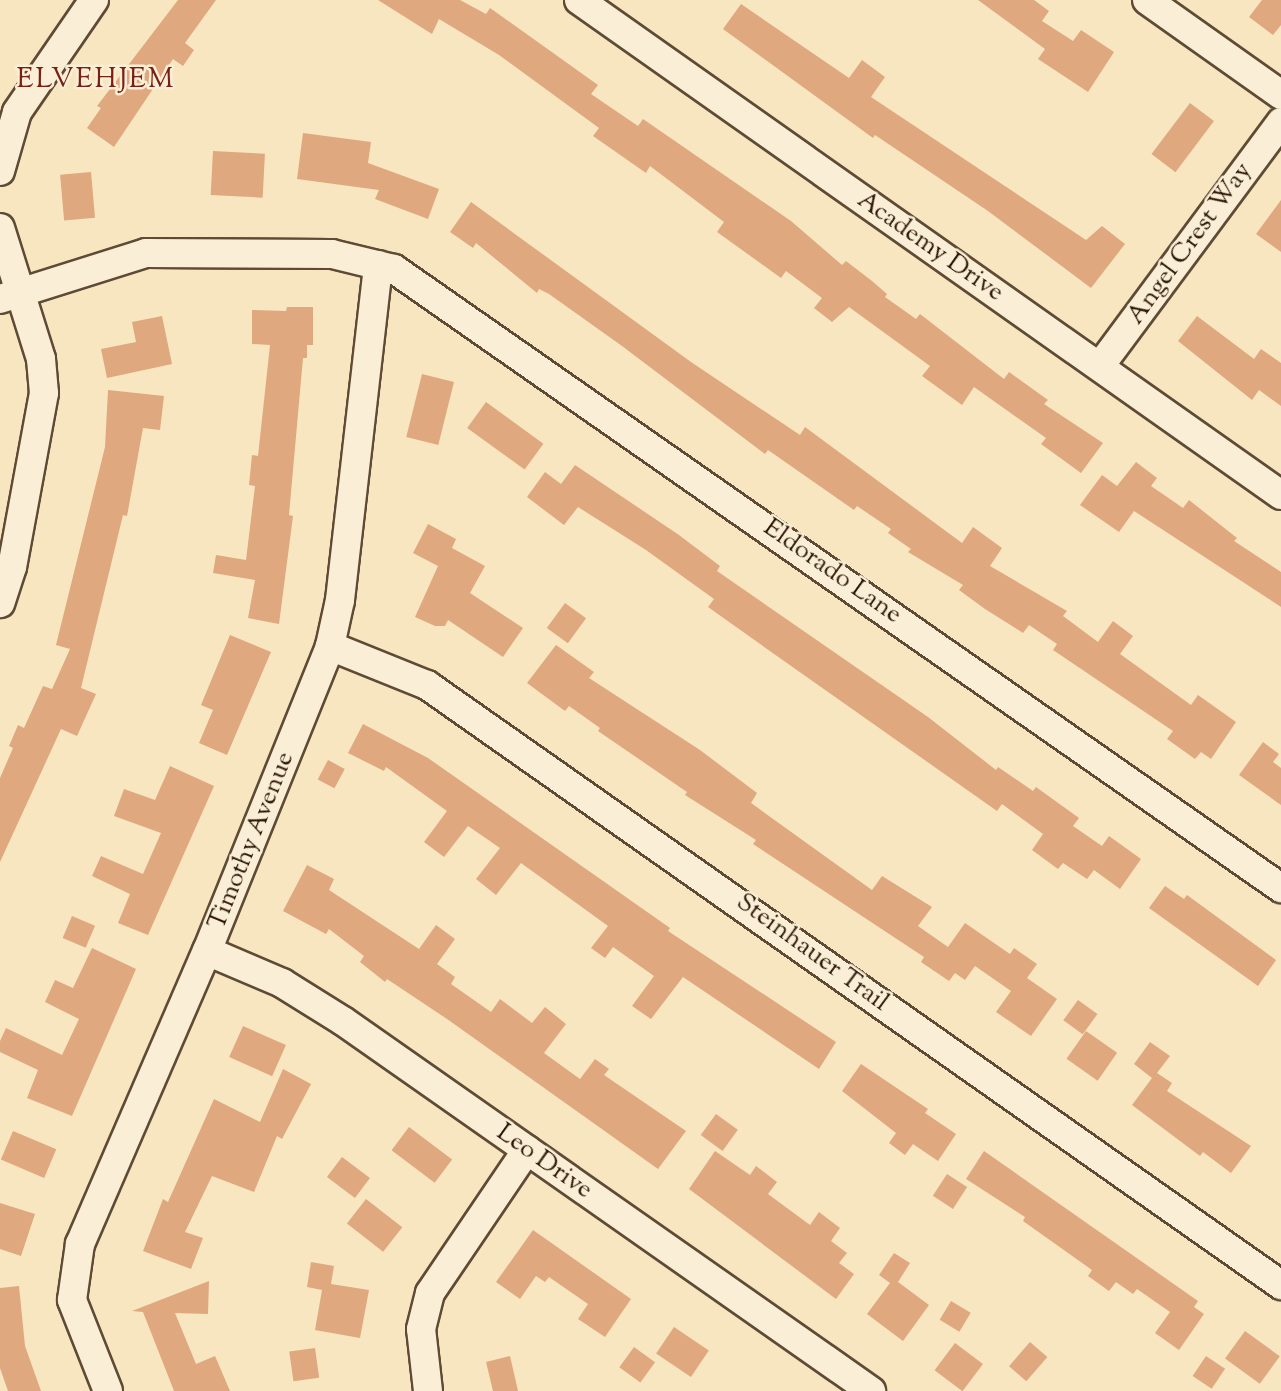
<!DOCTYPE html>
<style>
body{margin:0}
#map{position:relative;width:1281px;height:1391px;overflow:hidden;background:#f8e6c0;font-family:"Sorts Mill Goudy",serif}
div>[style]{position:absolute}
.building>*{inset:0;background:#e0a87e;transform-origin:0 0}
.roads{filter:drop-shadow(2px 0 #5f4b35) drop-shadow(-2px 0 #5f4b35) drop-shadow(0 2px #5f4b35) drop-shadow(0 -2px #5f4b35)}
.minor>*{height:28px;margin:-14px;padding:0 14px;transform-origin:14px;border-radius:14px;background:#faefd6}
span{translate:-50% -50%;white-space:nowrap;text-align:center;line-height:1.15;-webkit-text-stroke:5px #faefd6;paint-order:stroke}
.street-label{font-size:26px;color:#2c1707}
.neighbourhood-label{font-size:28px;color:#7a1f14;letter-spacing:2px}
</style>
<div id="map">
<div class="building">
<div style="clip-path:polygon(178px 0,216px 0,185px 43px,194px 50px,183px 66px,173px 59px,114px 147px,87px 128px,101px 108px,97px 106px)"></div>
<div style="clip-path:polygon(378px 0,460px 0,486px 14px,490px 8px,598px 85px,591px 94px,638px 126px,643px 119px,791px 221px,842px 265px,846px 261px,872px 281px,887px 294px,885px 297px,916px 319px,920px 314px,1004px 379px,1009px 372px,1048px 400px,1044px 404px,1103px 443px,1081px 473px,1041px 444px,1046px 438px,974px 387px,962px 405px,922px 376px,930px 366px,849px 307px,832px 322px,814px 308px,822px 298px,786px 271px,781px 278px,717px 232px,724px 222px,650px 166px,646px 173px,593px 136px,599px 128px,499px 55px,439px 19px,432px 34px)"></div>
<div style="clip-path:polygon(978px 0,1034px 0,1049px 11px,1042px 21px,1073px 41px,1081px 30px,1114px 52px,1088px 92px,1038px 59px,1045px 49px)"></div>
<div style="clip-path:polygon(1262px 0,1281px 0,1281px 25px,1273px 35px,1249px 17px)"></div>
<div style="clip-path:polygon(741px 4px,849px 78px,862px 60px,885px 77px,871px 97px,1086px 240px,1102px 226px,1125px 244px,1091px 288px,988px 211px,875px 135px,873px 138px,723px 29px)"></div>
<div style="left:1190px;top:103px;width:30px;height:64px;rotate:37deg"></div>
<div style="clip-path:polygon(303px 133px,371px 142px,368px 163px,439px 189px,428px 219px,375px 199px,379px 190px,297px 179px)"></div>
<div style="left:213px;top:151px;width:52px;height:44px;rotate:3deg"></div>
<div style="left:91px;top:172px;width:46px;height:31px;rotate:85deg"></div>
<div style="clip-path:polygon(1281px 200px,1281px 252px,1256px 234px)"></div>
<div style="clip-path:polygon(471px 202px,691px 362px,800px 435px,805px 427px,962px 543px,973px 527px,1002px 548px,990px 566px,1067px 611px,1063px 616px,1098px 642px,1113px 621px,1133px 636px,1120px 654px,1191px 705px,1198px 695px,1236px 722px,1211px 759px,1201px 752px,1195px 759px,1167px 739px,1173px 731px,1053px 650px,1057px 644px,1029px 625px,1023px 633px,985px 609px,959px 590px,963px 585px,908px 552px,911px 549px,888px 533px,891px 529px,857px 506px,854px 510px,768px 450px,765px 454px,622px 346px,549px 294px,539px 289px,537px 293px,476px 243px,473px 248px,450px 232px)"></div>
<div style="clip-path:polygon(287px 307px,313px 307px,313px 345px,307px 345px,307px 358px,303px 358px,289px 515px,293px 516px,279px 624px,248px 618px,255px 580px,213px 573px,216px 555px,246px 560px,255px 486px,249px 485px,252px 455px,258px 456px,270px 345px,252px 344px,252px 310px,286px 311px)"></div>
<div style="clip-path:polygon(162px 316px,172px 364px,107px 378px,101px 349px,136px 342px,132px 322px)"></div>
<div style="clip-path:polygon(1197px 316px,1254px 359px,1261px 349px,1281px 363px,1281px 406px,1259px 390px,1252px 400px,1178px 341px)"></div>
<div style="left:422px;top:374px;width:33px;height:65px;rotate:14deg"></div>
<div style="clip-path:polygon(108px 390px,164px 396px,160px 430px,143px 428px,127px 516px,123px 515px,81px 688px,96px 694px,77px 736px,61px 729px,0 862px,0 778px,13px 748px,9px 746px,18px 725px,24px 728px,43px 686px,52px 689px,70px 649px,56px 645px,105px 447px)"></div>
<div style="left:486px;top:402px;width:71px;height:32px;rotate:36deg"></div>
<div style="clip-path:polygon(1136px 462px,1157px 478px,1151px 486px,1183px 508px,1189px 500px,1237px 538px,1234px 541px,1281px 572px,1281px 607px,1134px 511px,1119px 532px,1080px 505px,1102px 475px,1117px 486px)"></div>
<div style="clip-path:polygon(575px 465px,679px 535px,720px 566px,717px 571px,928px 717px,996px 770px,998px 767px,1033px 791px,1036px 787px,1079px 818px,1073px 826px,1102px 846px,1109px 836px,1141px 859px,1120px 889px,1094px 870px,1087px 879px,1063px 863px,1058px 869px,1032px 850px,1043px 834px,1002px 804px,997px 811px,767px 649px,708px 607px,714px 599px,646px 550px,578px 507px,564px 525px,527px 497px,545px 472px,561px 484px)"></div>
<div style="clip-path:polygon(428px 524px,456px 539px,452px 548px,485px 566px,470px 593px,523px 628px,503px 657px,448px 620px,445px 626px,435px 626px,415px 617px,438px 566px,413px 553px)"></div>
<div style="left:565px;top:603px;width:26px;height:31px;rotate:36deg"></div>
<div style="clip-path:polygon(230px 635px,271px 652px,227px 755px,199px 743px,213px 710px,201px 705px)"></div>
<div style="clip-path:polygon(556px 645px,594px 672px,589px 678px,700px 750px,757px 793px,751px 803px,872px 890px,882px 876px,932px 907px,918px 926px,948px 947px,965px 923px,1010px 954px,1014px 948px,1037px 964px,1027px 978px,1057px 999px,1031px 1036px,996px 1012px,1011px 991px,975px 966px,965px 980px,955px 973px,949px 981px,921px 962px,924px 957px,753px 844px,756px 840px,685px 795px,687px 792px,598px 731px,600px 728px,569px 706px,565px 711px,527px 683px)"></div>
<div style="clip-path:polygon(363px 724px,428px 758px,670px 928px,668px 931px,836px 1042px,819px 1069px,683px 977px,651px 1019px,632px 1006px,654px 976px,613px 947px,605px 958px,591px 948px,608px 926px,521px 863px,496px 895px,476px 879px,500px 848px,468px 826px,444px 857px,424px 842px,447px 811px,386px 767px,384px 771px,348px 753px)"></div>
<div style="clip-path:polygon(1263px 742px,1279px 754px,1273px 762px,1281px 768px,1281px 805px,1239px 775px)"></div>
<div style="left:328px;top:760px;width:19px;height:22px;rotate:28deg"></div>
<div style="clip-path:polygon(170px 766px,214px 786px,148px 935px,118px 923px,130px 894px,92px 876px,101px 856px,143px 874px,161px 833px,114px 816px,124px 789px,155px 800px)"></div>
<div style="clip-path:polygon(307px 865px,334px 879px,329px 890px,419px 949px,436px 925px,455px 939px,437px 964px,455px 977px,451px 984px,491px 1012px,500px 999px,532px 1023px,545px 1007px,566px 1024px,544px 1053px,580px 1079px,595px 1059px,609px 1069px,604px 1075px,686px 1131px,658px 1169px,447px 1019px,387px 979px,385px 982px,360px 962px,364px 956px,329px 929px,326px 934px,283px 911px)"></div>
<div style="clip-path:polygon(1165px 886px,1184px 899px,1187px 895px,1276px 960px,1258px 986px,1149px 908px)"></div>
<div style="left:72px;top:916px;width:25px;height:24px;rotate:23deg"></div>
<div style="clip-path:polygon(92px 948px,136px 969px,72px 1116px,27px 1098px,38px 1070px,0 1052px,0 1041px,6px 1028px,62px 1055px,79px 1019px,45px 1002px,55px 980px,73px 988px)"></div>
<div style="left:1078px;top:1000px;width:24px;height:25px;rotate:36deg"></div>
<div style="left:243px;top:1026px;width:47px;height:34px;rotate:24deg"></div>
<div style="left:1086px;top:1031px;width:38px;height:34px;rotate:35deg"></div>
<div style="clip-path:polygon(1150px 1042px,1170px 1056px,1157px 1073px,1172px 1083px,1167px 1091px,1251px 1146px,1231px 1173px,1203px 1152px,1200px 1156px,1132px 1105px,1152px 1078px,1134px 1064px)"></div>
<div style="clip-path:polygon(861px 1064px,928px 1109px,925px 1113px,956px 1134px,938px 1161px,913px 1144px,905px 1155px,889px 1143px,896px 1133px,842px 1091px)"></div>
<div style="clip-path:polygon(283px 1069px,311px 1084px,282px 1139px,277px 1136px,254px 1192px,212px 1176px,185px 1232px,203px 1238px,191px 1269px,143px 1251px,163px 1199px,168px 1202px,214px 1099px,260px 1122px)"></div>
<div style="left:716px;top:1114px;width:27px;height:26px;rotate:36deg"></div>
<div style="left:409px;top:1127px;width:54px;height:29px;rotate:37deg"></div>
<div style="left:13px;top:1131px;width:47px;height:31px;rotate:23deg"></div>
<div style="clip-path:polygon(715px 1151px,750px 1175px,756px 1166px,777px 1182px,768px 1194px,810px 1225px,819px 1212px,840px 1228px,831px 1241px,847px 1253px,839px 1263px,854px 1274px,836px 1299px,689px 1189px)"></div>
<div style="clip-path:polygon(984px 1151px,1198px 1301px,1194px 1307px,1204px 1314px,1179px 1350px,1155px 1333px,1170px 1312px,1137px 1289px,1133px 1294px,1116px 1282px,1109px 1291px,1088px 1276px,1092px 1270px,1023px 1221px,1025px 1217px,966px 1179px)"></div>
<div style="left:342px;top:1157px;width:35px;height:25px;rotate:37deg"></div>
<div style="left:947px;top:1174px;width:24px;height:26px;rotate:33deg"></div>
<div style="left:366px;top:1199px;width:46px;height:31px;rotate:38deg"></div>
<div style="clip-path:polygon(0 1203px,35px 1214px,21px 1256px,0 1249px)"></div>
<div style="clip-path:polygon(533px 1230px,631px 1299px,605px 1337px,578px 1319px,588px 1304px,549px 1277px,545px 1282px,536px 1276px,520px 1299px,496px 1282px)"></div>
<div style="clip-path:polygon(894px 1253px,910px 1263px,898px 1282px,929px 1305px,903px 1341px,867px 1314px,890px 1283px,879px 1275px)"></div>
<div style="clip-path:polygon(311px 1262px,334px 1266px,331px 1284px,369px 1290px,360px 1338px,315px 1330px,322px 1290px,307px 1287px)"></div>
<div style="clip-path:polygon(209px 1281px,208px 1314px,175px 1313px,196px 1364px,215px 1356px,230px 1391px,174px 1391px,143px 1312px,132px 1311px)"></div>
<div style="clip-path:polygon(19px 1286px,25px 1346px,41px 1391px,8px 1391px,0 1368px,0 1288px)"></div>
<div style="left:951px;top:1301px;width:23px;height:22px;rotate:31deg"></div>
<div style="left:674px;top:1327px;width:42px;height:32px;rotate:34deg"></div>
<div style="left:1245px;top:1331px;width:43px;height:34px;rotate:36deg"></div>
<div style="left:1030px;top:1342px;width:23px;height:32px;rotate:41deg"></div>
<div style="left:955px;top:1343px;width:35px;height:34px;rotate:37deg"></div>
<div style="left:634px;top:1347px;width:26px;height:25px;rotate:36deg"></div>
<div style="left:315px;top:1348px;width:30px;height:26px;rotate:82deg"></div>
<div style="clip-path:polygon(510px 1356px,518px 1391px,493px 1391px,486px 1362px)"></div>
<div style="left:1206px;top:1356px;width:23px;height:24px;rotate:34deg"></div>
</div>
<div class="roads">
<div class="minor">
<div style="left:579px;top:0;width:859px;rotate:35.19deg"></div>
<div style="left:1147px;top:0;width:164px;rotate:35.3deg"></div>
<div style="left:0;top:171px;width:61px;rotate:-73.9deg"></div>
<div style="left:17px;top:112px;width:136px;rotate:-55.5deg"></div>
<div style="left:0;top:228px;width:137px;rotate:72.6deg"></div>
<div style="left:41px;top:359px;width:34px;rotate:85deg"></div>
<div style="left:44px;top:393px;width:177px;rotate:100.4deg"></div>
<div style="left:12px;top:567px;width:38px;rotate:108deg"></div>
<div style="left:0;top:299px;width:153px;rotate:-17.5deg"></div>
<div style="left:146px;top:253px;width:186px;rotate:0.3deg"></div>
<div style="left:332px;top:254px;width:64px;rotate:13.6deg"></div>
<div style="left:394px;top:269px;width:1082px;rotate:34.91deg"></div>
<div style="left:1100px;top:366px;width:304px;rotate:-53.4deg"></div>
<div style="left:330px;top:646px;width:105px;rotate:21.9deg"></div>
<div style="left:427px;top:685px;width:1044px;rotate:35.09deg"></div>
<div style="left:207px;top:951px;width:82px;rotate:23.1deg"></div>
<div style="left:282px;top:983px;width:72px;rotate:31.9deg"></div>
<div style="left:343px;top:1021px;width:645px;rotate:35.02deg"></div>
<div style="left:108px;top:1391px;width:98px;rotate:-111.6deg"></div>
<div style="left:72px;top:1300px;width:57px;rotate:-81.9deg"></div>
<div style="left:80px;top:1244px;width:319px;rotate:-66.6deg"></div>
<div style="left:207px;top:951px;width:329px;rotate:-68deg"></div>
<div style="left:330px;top:646px;width:47px;rotate:-77.7deg"></div>
<div style="left:340px;top:600px;width:337px;rotate:-83.5deg"></div>
<div style="left:428px;top:1391px;width:62px;rotate:-96.4deg"></div>
<div style="left:421px;top:1329px;width:37px;rotate:-76deg"></div>
<div style="left:430px;top:1293px;width:173px;rotate:-55.9deg"></div>
</div>
</div>
<div class="street-label">
<span style="left:1190px;top:244px;rotate:-54deg">Angel Crest Way</span>
<span style="left:930px;top:247px;rotate:35deg">Academy Drive</span>
<span style="left:832px;top:572px;rotate:35deg">Eldorado Lane</span>
<span style="left:252px;top:841px;rotate:-68deg">Timothy Avenue</span>
<span style="left:812px;top:953px;rotate:36deg">Steinhauer Trail</span>
<span style="left:544px;top:1162px;rotate:35deg">Leo Drive</span>
</div>
<div class="neighbourhood-label">
<span style="left:96px;top:80px">ELVEHJEM</span>
</div>
</div>
